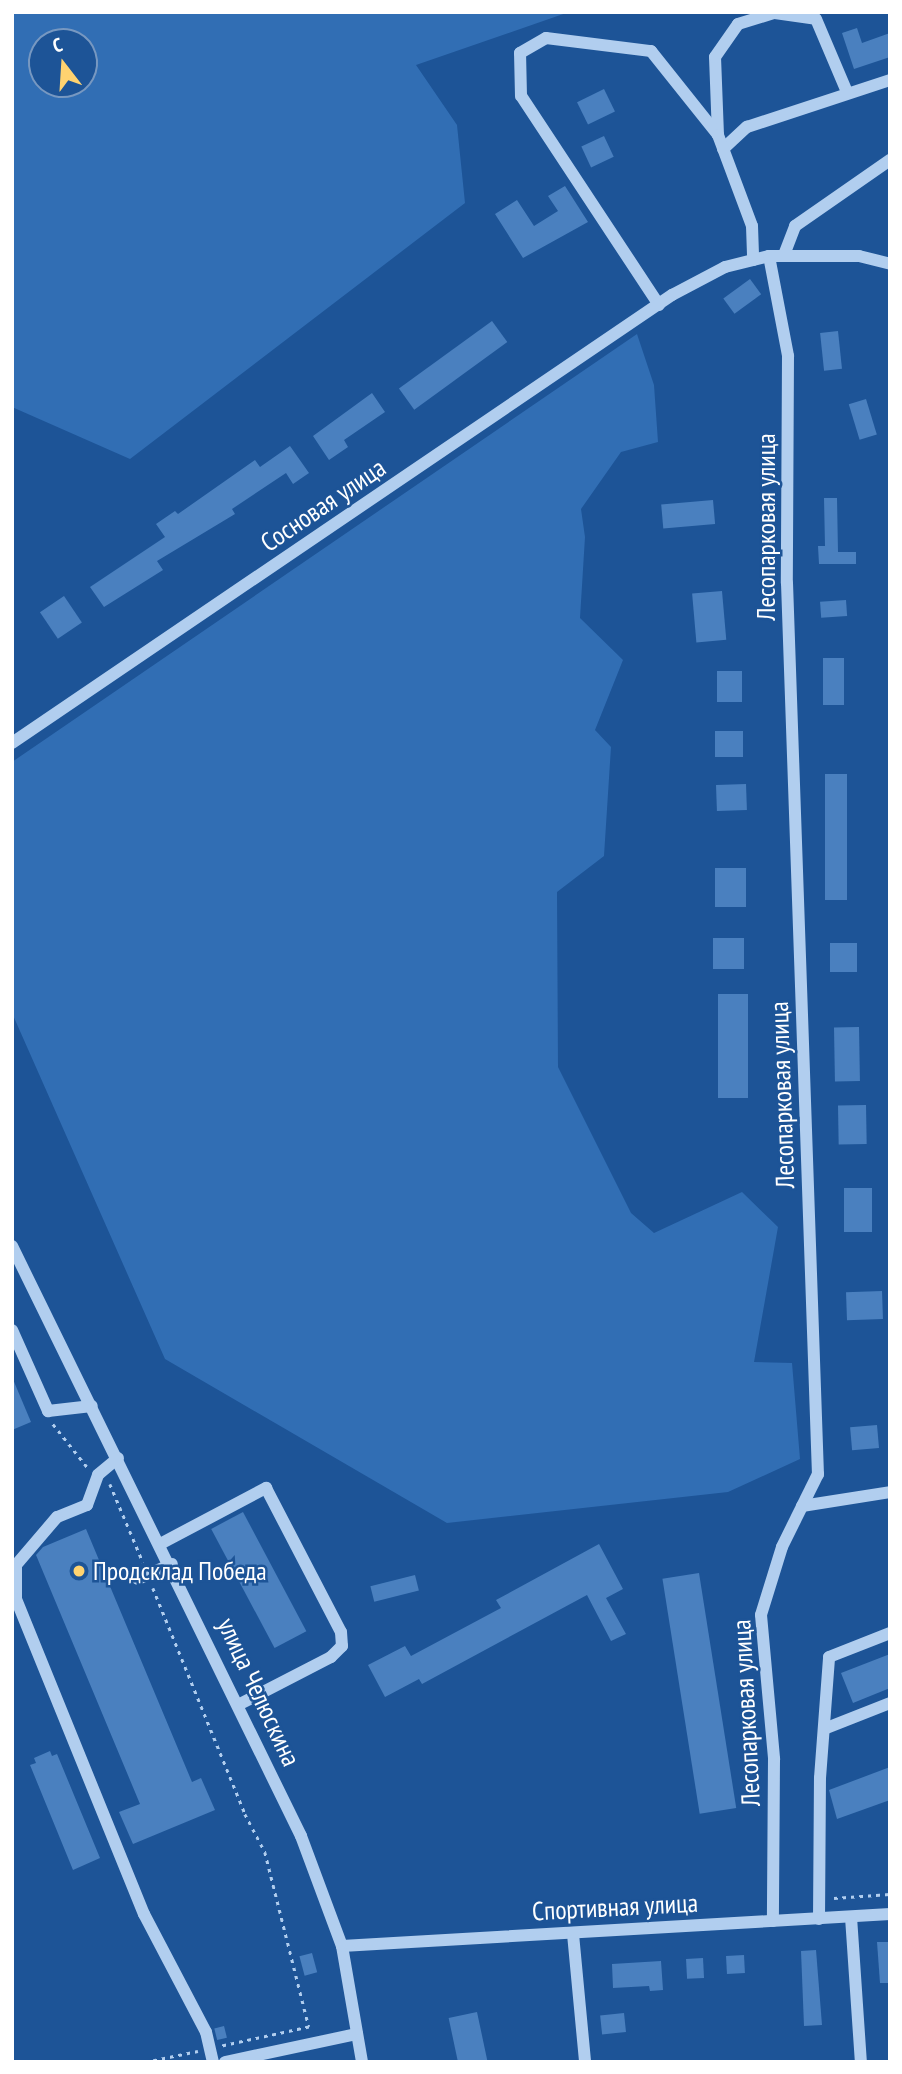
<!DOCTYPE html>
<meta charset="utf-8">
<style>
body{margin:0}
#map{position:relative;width:902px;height:2074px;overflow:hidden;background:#1d5497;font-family:"PT Sans Narrow",sans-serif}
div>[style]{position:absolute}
.green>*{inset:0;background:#316eb4}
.building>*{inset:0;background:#4a80bf;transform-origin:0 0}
.path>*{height:2.5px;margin-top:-1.25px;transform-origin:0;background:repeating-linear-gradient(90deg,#b1ceef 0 3.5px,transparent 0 8.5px)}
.minor>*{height:12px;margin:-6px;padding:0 6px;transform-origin:6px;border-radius:6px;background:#b1ceef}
.dots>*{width:19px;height:19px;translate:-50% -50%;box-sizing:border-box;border:4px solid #1d5497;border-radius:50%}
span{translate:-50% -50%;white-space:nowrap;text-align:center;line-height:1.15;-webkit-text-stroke:5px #1d5497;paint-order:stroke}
.street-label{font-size:26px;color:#fff}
.poi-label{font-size:26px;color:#fff}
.left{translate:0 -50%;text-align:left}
.frame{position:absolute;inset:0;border:14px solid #fff;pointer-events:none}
.north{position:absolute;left:28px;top:28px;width:70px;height:70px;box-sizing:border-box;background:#1d5497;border:2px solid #7798c1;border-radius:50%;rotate:343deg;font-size:19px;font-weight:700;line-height:28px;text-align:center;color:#fff}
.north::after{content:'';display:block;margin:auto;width:24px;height:32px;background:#ffd370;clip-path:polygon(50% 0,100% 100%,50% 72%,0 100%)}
</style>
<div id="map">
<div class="green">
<div style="clip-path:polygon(evenodd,12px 12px,569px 12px,416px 65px,457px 125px,465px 203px,130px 459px,12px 407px,12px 12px,42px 42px,84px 42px,84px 84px,42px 84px,42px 42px)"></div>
<div style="clip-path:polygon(637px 334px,654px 385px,658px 442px,621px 452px,581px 509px,585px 537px,580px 618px,623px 660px,595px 730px,611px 747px,604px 856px,557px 892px,558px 1067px,631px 1213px,654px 1233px,742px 1192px,778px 1227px,754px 1362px,792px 1363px,800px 1459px,728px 1492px,447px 1523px,165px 1359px,12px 1013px,12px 762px)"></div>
</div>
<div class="building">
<div style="clip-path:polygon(857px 28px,862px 43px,890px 33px,890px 57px,854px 69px,842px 33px)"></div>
<div style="left:604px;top:89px;width:25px;height:30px;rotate:64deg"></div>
<div style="left:604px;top:136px;width:23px;height:25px;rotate:65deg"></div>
<div style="clip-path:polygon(565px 186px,588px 222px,523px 258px,495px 214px,517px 200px,534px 226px,558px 211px,548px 196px)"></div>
<div style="left:750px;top:279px;width:19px;height:33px;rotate:54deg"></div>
<div style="left:492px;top:321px;width:26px;height:115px;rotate:54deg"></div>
<div style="left:838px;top:331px;width:38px;height:18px;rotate:84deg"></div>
<div style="clip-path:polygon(372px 393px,385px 412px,344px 440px,348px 447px,329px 460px,313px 436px)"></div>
<div style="left:866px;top:399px;width:37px;height:18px;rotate:73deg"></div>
<div style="clip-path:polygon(290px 446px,309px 473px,293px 484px,286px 473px,232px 509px,235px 514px,157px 561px,163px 570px,104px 607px,90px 587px,165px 537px,156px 524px,175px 511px,178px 514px,255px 460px,260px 467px)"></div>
<div style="clip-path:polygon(824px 498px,837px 498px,838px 552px,856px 552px,856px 564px,819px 564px,818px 546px,825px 546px)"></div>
<div style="left:713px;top:500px;width:24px;height:52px;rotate:85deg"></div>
<div style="left:722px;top:591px;width:49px;height:30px;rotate:85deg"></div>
<div style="left:64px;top:596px;width:32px;height:29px;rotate:56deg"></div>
<div style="left:846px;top:600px;width:16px;height:26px;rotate:86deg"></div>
<div style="left:823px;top:658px;width:21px;height:47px"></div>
<div style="left:742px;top:671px;width:31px;height:25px;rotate:90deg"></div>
<div style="left:715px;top:731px;width:28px;height:26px"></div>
<div style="left:825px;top:774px;width:22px;height:126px"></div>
<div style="left:746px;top:784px;width:26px;height:30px;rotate:88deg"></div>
<div style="left:715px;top:868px;width:31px;height:39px"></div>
<div style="left:713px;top:938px;width:31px;height:31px"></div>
<div style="left:830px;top:943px;width:27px;height:29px"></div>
<div style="left:718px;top:994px;width:30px;height:104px"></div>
<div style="left:859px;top:1027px;width:54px;height:25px;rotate:89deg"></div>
<div style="left:866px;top:1105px;width:39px;height:28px;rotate:89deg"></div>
<div style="left:872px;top:1188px;width:44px;height:28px;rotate:90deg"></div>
<div style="left:882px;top:1291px;width:28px;height:36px;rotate:88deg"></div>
<div style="clip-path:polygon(12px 1377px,31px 1422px,12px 1430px)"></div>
<div style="left:877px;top:1425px;width:23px;height:27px;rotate:85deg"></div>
<div style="left:243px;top:1512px;width:135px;height:36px;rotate:62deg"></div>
<div style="clip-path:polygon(86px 1529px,192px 1782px,201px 1778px,215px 1810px,133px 1844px,119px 1812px,140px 1804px,36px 1555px,43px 1547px)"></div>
<div style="clip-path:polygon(599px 1544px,623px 1589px,606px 1598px,626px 1634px,611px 1641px,587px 1595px,422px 1684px,419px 1679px,385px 1697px,368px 1665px,405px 1646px,411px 1656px,501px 1608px,496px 1600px)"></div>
<div style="left:699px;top:1573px;width:238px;height:37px;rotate:81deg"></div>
<div style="left:415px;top:1575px;width:16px;height:46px;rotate:76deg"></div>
<div style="clip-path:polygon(890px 1654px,890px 1688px,853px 1703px,841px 1673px)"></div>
<div style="clip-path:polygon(50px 1751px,52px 1756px,57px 1754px,100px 1858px,73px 1870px,30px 1765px,36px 1763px,34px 1758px)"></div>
<div style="clip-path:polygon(890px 1767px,890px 1800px,837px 1819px,829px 1790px)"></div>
<div style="clip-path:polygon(877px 1942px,890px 1942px,890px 1983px,880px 1983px)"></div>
<div style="clip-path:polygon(816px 1950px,822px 2025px,804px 2026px,801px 1951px)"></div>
<div style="left:312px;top:1953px;width:20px;height:13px;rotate:75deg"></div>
<div style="left:744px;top:1955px;width:18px;height:18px;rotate:87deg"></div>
<div style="left:703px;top:1958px;width:20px;height:17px;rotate:87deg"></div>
<div style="clip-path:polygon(661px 1961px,663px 1990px,650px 1991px,649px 1986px,613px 1988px,612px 1964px)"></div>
<div style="left:477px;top:2012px;width:51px;height:29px;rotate:78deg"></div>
<div style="left:624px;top:2013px;width:19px;height:24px;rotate:84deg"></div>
<div style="left:224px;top:2026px;width:12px;height:10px;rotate:76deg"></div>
</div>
<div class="path">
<div style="left:53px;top:1424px;width:56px;rotate:51.5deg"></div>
<div style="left:110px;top:1484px;width:85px;rotate:67.1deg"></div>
<div style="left:153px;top:1588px;width:244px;rotate:67.8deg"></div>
<div style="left:245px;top:1814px;width:43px;rotate:62.2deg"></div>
<div style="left:265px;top:1852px;width:180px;rotate:75.9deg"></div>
<div style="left:309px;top:2027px;width:89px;rotate:167.7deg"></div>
<div style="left:834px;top:1898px;width:56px;rotate:-4.1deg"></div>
<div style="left:145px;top:2062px;width:54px;rotate:-11.7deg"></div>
</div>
<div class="minor">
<div style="left:718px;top:135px;width:78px;rotate:-92.2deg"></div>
<div style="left:715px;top:57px;width:40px;rotate:-55.1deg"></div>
<div style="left:738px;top:24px;width:39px;rotate:-17deg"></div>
<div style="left:775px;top:13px;width:41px;rotate:8.3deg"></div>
<div style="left:816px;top:19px;width:79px;rotate:67deg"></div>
<div style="left:723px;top:149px;width:33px;rotate:-43deg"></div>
<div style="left:747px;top:127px;width:151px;rotate:-18.2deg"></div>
<div style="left:784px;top:255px;width:31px;rotate:-69deg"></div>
<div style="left:795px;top:226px;width:116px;rotate:-34.8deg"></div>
<div style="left:769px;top:256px;width:102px;rotate:79.2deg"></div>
<div style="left:788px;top:356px;width:227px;rotate:90.3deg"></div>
<div style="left:787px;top:583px;width:892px;rotate:88.01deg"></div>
<div style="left:818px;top:1474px;width:81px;rotate:116.3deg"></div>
<div style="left:782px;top:1547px;width:71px;rotate:107.2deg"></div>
<div style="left:761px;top:1615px;width:145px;rotate:84.8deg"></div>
<div style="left:774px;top:1759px;width:162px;rotate:90.4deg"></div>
<div style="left:659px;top:305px;width:250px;rotate:-123.4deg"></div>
<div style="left:521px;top:96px;width:43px;rotate:-91.3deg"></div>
<div style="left:520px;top:53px;width:30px;rotate:-30deg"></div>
<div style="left:546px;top:38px;width:106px;rotate:7.1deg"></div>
<div style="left:651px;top:51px;width:107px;rotate:51.4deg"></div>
<div style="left:718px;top:135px;width:97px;rotate:69.5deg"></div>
<div style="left:752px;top:226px;width:34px;rotate:88deg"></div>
<div style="left:12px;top:743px;width:798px;rotate:-34.17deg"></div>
<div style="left:672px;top:295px;width:60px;rotate:-27.8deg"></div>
<div style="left:725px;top:267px;width:45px;rotate:-14deg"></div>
<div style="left:769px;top:256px;width:90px"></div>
<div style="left:859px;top:256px;width:32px;rotate:14deg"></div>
<div style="left:12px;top:1246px;width:657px;rotate:63.9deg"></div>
<div style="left:301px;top:1836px;width:117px;rotate:69.6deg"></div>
<div style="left:342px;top:1946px;width:118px;rotate:80.2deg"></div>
<div style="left:12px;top:1330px;width:89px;rotate:66deg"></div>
<div style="left:48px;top:1411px;width:44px;rotate:-6.5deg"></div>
<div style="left:118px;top:1458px;width:26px;rotate:140deg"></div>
<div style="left:98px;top:1475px;width:32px;rotate:110deg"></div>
<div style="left:87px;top:1505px;width:32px;rotate:158deg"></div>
<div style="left:57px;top:1517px;width:63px;rotate:130.5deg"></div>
<div style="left:16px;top:1565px;width:34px;rotate:90deg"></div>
<div style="left:16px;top:1599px;width:340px;rotate:67.9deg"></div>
<div style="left:144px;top:1914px;width:133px;rotate:62.3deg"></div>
<div style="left:206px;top:2032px;width:31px;rotate:77deg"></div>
<div style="left:802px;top:1506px;width:89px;rotate:-9deg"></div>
<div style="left:162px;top:1543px;width:118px;rotate:-27.9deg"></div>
<div style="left:266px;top:1488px;width:162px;rotate:62.5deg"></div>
<div style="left:341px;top:1632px;width:14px;rotate:86deg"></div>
<div style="left:342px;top:1646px;width:16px;rotate:135deg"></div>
<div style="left:331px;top:1657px;width:102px;rotate:152.7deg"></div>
<div style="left:138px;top:1579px;width:37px;rotate:-24deg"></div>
<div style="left:824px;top:1729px;width:71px;rotate:-21.5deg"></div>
<div style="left:851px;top:1917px;width:145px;rotate:86.1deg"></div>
<div style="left:819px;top:1919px;width:141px;rotate:-89.6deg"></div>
<div style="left:820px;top:1778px;width:121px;rotate:-85.7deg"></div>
<div style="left:829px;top:1657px;width:66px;rotate:-21.5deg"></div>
<div style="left:573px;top:1934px;width:129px;rotate:84.6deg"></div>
<div style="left:342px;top:1946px;width:549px;rotate:-3.34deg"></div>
<div style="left:225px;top:2062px;width:135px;rotate:-12deg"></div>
</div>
<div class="dots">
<div style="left:79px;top:1571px;background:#ffd370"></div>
</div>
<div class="street-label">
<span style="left:323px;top:505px;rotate:-34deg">Сосновая улица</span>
<span style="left:766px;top:527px;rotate:-90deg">Лесопарковая улица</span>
<span style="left:782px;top:1095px;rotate:-92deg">Лесопарковая улица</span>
<span style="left:259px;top:1692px;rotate:65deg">улица Челюскина</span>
<span style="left:746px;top:1713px;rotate:-93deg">Лесопарковая улица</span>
<span style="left:615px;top:1907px;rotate:-3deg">Спортивная улица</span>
</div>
<div class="poi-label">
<span class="left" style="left:93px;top:1571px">Продсклад Победа</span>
</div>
<div class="frame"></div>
<div class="north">С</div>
</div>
